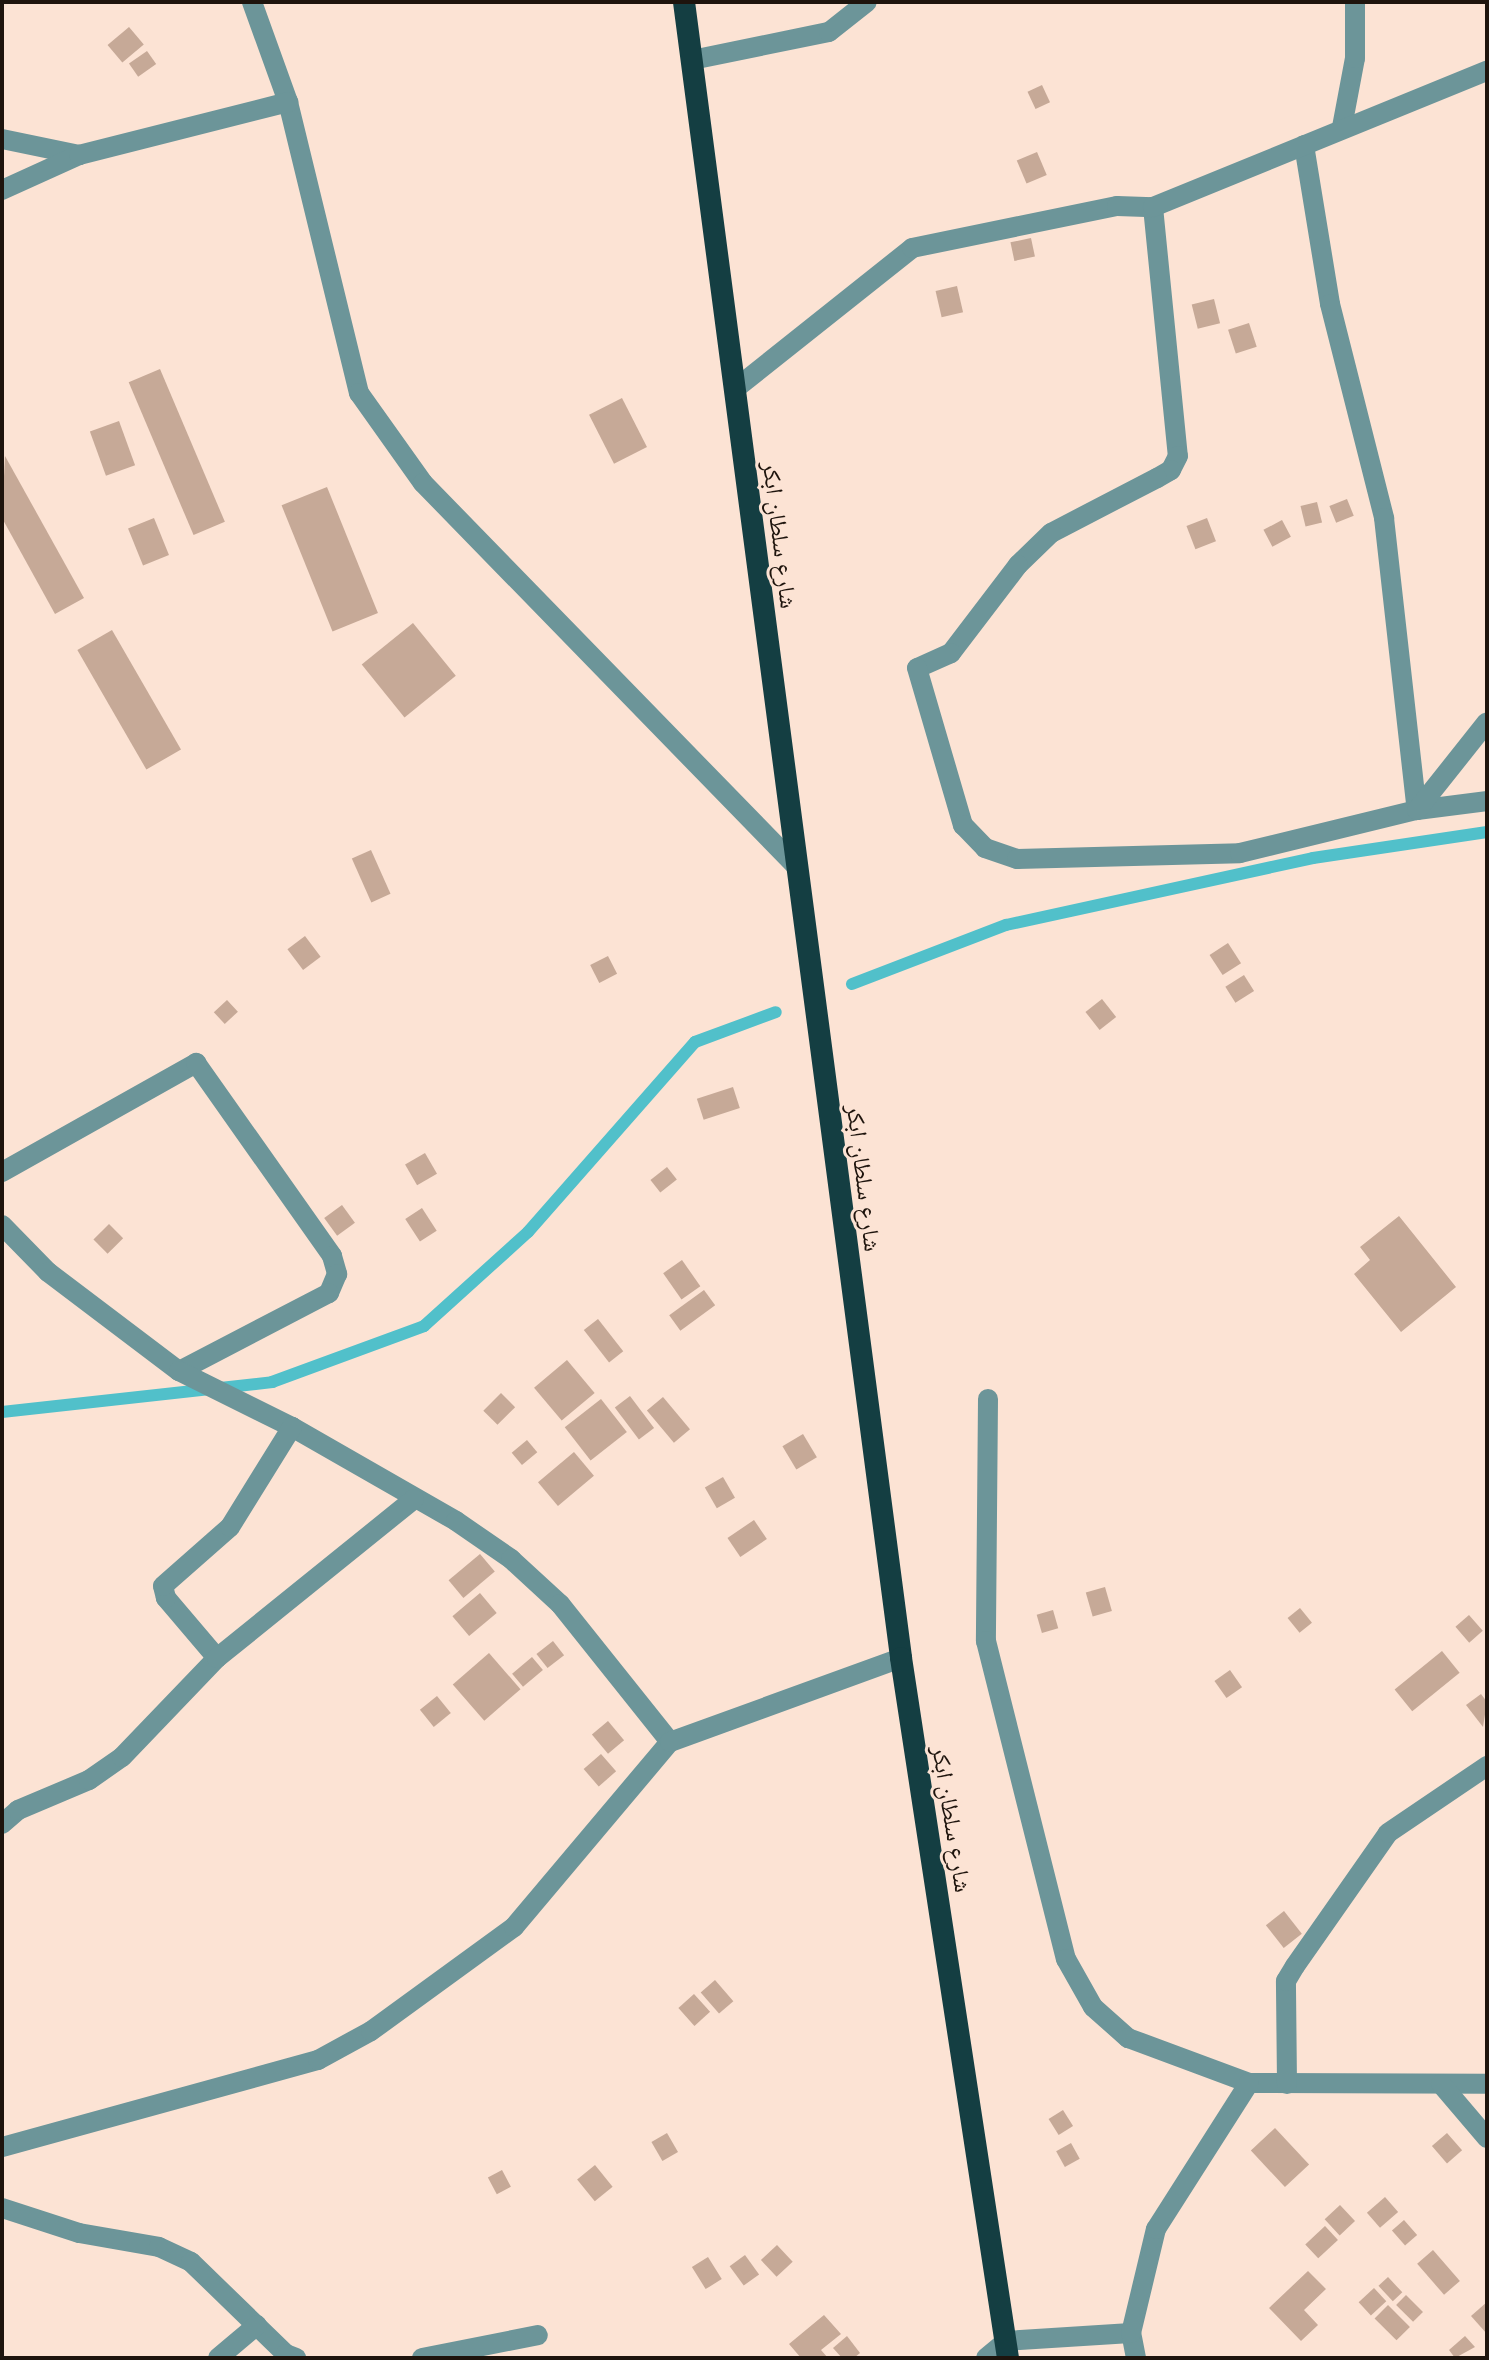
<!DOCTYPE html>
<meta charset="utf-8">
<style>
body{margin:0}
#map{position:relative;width:1489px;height:2360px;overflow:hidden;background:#fce3d4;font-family:Montserrat,"Noto Naskh Arabic",sans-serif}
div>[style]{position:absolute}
.stream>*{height:12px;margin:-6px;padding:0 6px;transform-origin:6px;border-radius:6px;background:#51c0ca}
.building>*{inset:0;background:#c6a997;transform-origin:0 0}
.minor>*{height:20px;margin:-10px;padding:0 10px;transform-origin:10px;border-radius:10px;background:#6c9599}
.trunk>*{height:22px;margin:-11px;padding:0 11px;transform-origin:11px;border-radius:11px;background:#143e42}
span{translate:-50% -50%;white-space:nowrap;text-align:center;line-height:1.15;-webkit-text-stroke:6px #fce3d4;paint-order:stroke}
.street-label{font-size:24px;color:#1e140d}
.frame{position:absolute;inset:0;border:4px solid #1e140d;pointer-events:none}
</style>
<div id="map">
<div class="stream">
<div style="left:852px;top:984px;width:165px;rotate:-21deg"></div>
<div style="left:1006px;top:925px;width:314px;rotate:-12.3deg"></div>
<div style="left:1313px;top:858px;width:176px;rotate:-8.5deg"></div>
<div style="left:2px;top:1412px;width:272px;rotate:-6.3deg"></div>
<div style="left:272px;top:1382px;width:162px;rotate:-20.2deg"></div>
<div style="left:424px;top:1326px;width:140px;rotate:-42.1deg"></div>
<div style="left:528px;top:1232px;width:253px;rotate:-48.7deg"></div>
<div style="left:695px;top:1042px;width:86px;rotate:-20.3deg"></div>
</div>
<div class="building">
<div style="left:129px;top:27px;width:23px;height:28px;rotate:50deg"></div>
<div style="left:147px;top:51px;width:16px;height:22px;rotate:55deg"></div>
<div style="left:1042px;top:85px;width:19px;height:16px;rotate:65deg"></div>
<div style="left:1037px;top:152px;width:25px;height:22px;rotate:67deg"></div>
<div style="left:1031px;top:238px;width:19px;height:21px;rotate:78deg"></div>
<div style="left:957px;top:286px;width:27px;height:22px;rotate:77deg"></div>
<div style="left:1214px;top:299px;width:25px;height:23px;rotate:76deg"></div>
<div style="left:1249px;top:323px;width:25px;height:22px;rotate:72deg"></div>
<div style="left:160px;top:369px;width:166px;height:34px;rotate:67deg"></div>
<div style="left:622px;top:398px;width:55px;height:37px;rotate:63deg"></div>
<div style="left:119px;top:421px;width:47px;height:31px;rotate:70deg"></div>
<div style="clip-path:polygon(5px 456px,84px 598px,55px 614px,2px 518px)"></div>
<div style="left:327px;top:487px;width:136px;height:49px;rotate:68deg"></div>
<div style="left:1347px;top:499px;width:18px;height:19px;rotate:68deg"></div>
<div style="left:1317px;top:502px;width:21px;height:17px;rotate:76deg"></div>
<div style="left:154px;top:518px;width:40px;height:28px;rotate:68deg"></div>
<div style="left:1207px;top:518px;width:25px;height:22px;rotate:69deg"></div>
<div style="left:1282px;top:520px;width:19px;height:21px;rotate:62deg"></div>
<div style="left:413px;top:623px;width:68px;height:66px;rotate:51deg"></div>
<div style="left:112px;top:630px;width:138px;height:40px;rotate:60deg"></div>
<div style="left:371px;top:850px;width:48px;height:21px;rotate:66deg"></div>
<div style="left:305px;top:936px;width:26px;height:22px;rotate:53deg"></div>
<div style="left:1228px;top:943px;width:24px;height:22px;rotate:57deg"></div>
<div style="left:608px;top:956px;width:20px;height:20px;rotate:63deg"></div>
<div style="left:1244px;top:975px;width:19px;height:22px;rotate:58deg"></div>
<div style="left:1102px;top:999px;width:23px;height:21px;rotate:52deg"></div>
<div style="left:227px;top:1000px;width:16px;height:18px;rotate:47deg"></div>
<div style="left:733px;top:1087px;width:22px;height:38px;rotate:72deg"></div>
<div style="left:425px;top:1153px;width:24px;height:23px;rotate:60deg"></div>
<div style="left:667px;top:1167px;width:16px;height:21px;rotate:52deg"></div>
<div style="left:342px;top:1205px;width:22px;height:22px;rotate:54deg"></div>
<div style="left:422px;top:1208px;width:27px;height:20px;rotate:57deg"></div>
<div style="clip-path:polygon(1399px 1216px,1456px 1287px,1401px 1332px,1354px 1274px,1370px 1260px,1360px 1247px)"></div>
<div style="left:109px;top:1224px;width:20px;height:22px;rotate:45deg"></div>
<div style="left:682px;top:1260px;width:32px;height:23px;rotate:55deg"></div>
<div style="left:704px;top:1290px;width:19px;height:43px;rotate:54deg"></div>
<div style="left:598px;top:1319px;width:41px;height:18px;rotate:52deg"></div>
<div style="left:567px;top:1360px;width:43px;height:43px;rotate:50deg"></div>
<div style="left:501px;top:1393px;width:20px;height:25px;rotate:45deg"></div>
<div style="left:630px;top:1396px;width:40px;height:19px;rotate:53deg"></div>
<div style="left:663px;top:1397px;width:42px;height:21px;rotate:50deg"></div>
<div style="left:601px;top:1399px;width:42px;height:46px;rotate:52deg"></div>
<div style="left:803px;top:1434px;width:27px;height:24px;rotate:59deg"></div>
<div style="left:527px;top:1440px;width:16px;height:20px;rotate:50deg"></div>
<div style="left:574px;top:1452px;width:31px;height:47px;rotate:50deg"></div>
<div style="left:723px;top:1477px;width:24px;height:21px;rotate:60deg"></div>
<div style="left:754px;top:1520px;width:23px;height:32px;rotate:56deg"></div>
<div style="left:480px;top:1554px;width:23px;height:41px;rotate:50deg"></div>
<div style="left:1105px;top:1587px;width:25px;height:20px;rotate:74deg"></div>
<div style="left:480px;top:1593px;width:26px;height:36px;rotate:50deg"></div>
<div style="left:1300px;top:1608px;width:19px;height:16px;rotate:51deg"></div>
<div style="left:1053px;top:1610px;width:19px;height:17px;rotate:74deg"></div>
<div style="left:1469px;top:1615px;width:21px;height:18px;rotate:49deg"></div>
<div style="left:553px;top:1641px;width:18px;height:21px;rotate:52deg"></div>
<div style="left:1442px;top:1651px;width:28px;height:61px;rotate:51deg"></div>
<div style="left:489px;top:1653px;width:48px;height:48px;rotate:49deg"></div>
<div style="left:532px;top:1657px;width:17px;height:26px;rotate:50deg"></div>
<div style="left:1230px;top:1670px;width:21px;height:19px;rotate:55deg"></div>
<div style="clip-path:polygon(1481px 1694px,1487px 1702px,1483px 1727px,1466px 1705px)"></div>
<div style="left:437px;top:1696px;width:22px;height:22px;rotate:51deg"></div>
<div style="left:608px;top:1721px;width:25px;height:21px;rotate:50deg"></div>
<div style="left:601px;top:1754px;width:23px;height:23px;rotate:49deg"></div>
<div style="left:1284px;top:1911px;width:29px;height:23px;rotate:52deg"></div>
<div style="left:715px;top:1980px;width:28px;height:19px;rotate:49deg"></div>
<div style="left:694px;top:1994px;width:24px;height:21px;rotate:48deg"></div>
<div style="left:1063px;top:2110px;width:19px;height:17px;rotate:58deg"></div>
<div style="left:1275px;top:2128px;width:50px;height:33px;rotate:47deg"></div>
<div style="left:667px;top:2133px;width:22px;height:18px;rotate:60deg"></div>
<div style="left:1447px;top:2133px;width:23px;height:20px;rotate:49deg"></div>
<div style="left:1071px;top:2143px;width:18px;height:17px;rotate:61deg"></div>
<div style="left:595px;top:2165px;width:28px;height:23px;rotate:51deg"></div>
<div style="left:502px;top:2170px;width:19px;height:16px;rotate:62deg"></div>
<div style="left:1385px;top:2197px;width:20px;height:24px;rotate:49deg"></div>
<div style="left:1340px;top:2205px;width:22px;height:21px;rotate:47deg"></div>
<div style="left:1404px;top:2220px;width:20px;height:16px;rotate:49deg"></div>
<div style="left:1325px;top:2226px;width:19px;height:27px;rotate:47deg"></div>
<div style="left:777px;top:2245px;width:23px;height:22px;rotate:47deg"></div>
<div style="left:1433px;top:2250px;width:41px;height:21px;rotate:49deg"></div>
<div style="left:745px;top:2255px;width:24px;height:19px;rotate:54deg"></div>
<div style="left:708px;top:2257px;width:26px;height:19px;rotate:58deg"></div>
<div style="clip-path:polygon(1308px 2271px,1326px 2289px,1304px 2310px,1318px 2325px,1301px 2341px,1269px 2308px)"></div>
<div style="left:1388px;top:2277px;width:21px;height:13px;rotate:47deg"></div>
<div style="left:1374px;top:2288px;width:18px;height:21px;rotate:47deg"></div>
<div style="left:1406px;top:2295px;width:24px;height:14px;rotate:45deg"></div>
<div style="clip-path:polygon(1487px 2302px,1487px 2334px,1471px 2316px)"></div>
<div style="left:1388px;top:2305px;width:31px;height:19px;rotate:45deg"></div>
<div style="clip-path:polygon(824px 2315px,841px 2334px,821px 2350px,828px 2358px,801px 2358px,789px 2344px)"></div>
<div style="clip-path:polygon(847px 2336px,860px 2353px,854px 2358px,842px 2358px,833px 2348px)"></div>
<div style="clip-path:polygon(1465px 2336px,1475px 2347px,1455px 2358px,1449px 2350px)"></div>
</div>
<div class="minor">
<div style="left:252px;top:2px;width:106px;rotate:70.2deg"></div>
<div style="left:288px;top:102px;width:300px;rotate:76.3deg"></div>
<div style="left:359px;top:393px;width:110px;rotate:54.6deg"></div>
<div style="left:423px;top:483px;width:536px;rotate:45.76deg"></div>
<div style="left:692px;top:60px;width:140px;rotate:-11.6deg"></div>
<div style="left:829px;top:32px;width:48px;rotate:-38.3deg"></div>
<div style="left:1342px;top:127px;width:70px;rotate:-79.3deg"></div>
<div style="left:1355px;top:58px;width:56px;rotate:-90deg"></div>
<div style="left:2px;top:139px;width:79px;rotate:11.7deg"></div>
<div style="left:1304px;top:145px;width:161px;rotate:80.7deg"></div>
<div style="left:1330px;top:304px;width:221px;rotate:75.8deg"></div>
<div style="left:1384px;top:518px;width:294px;rotate:83.6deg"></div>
<div style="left:2px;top:190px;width:85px;rotate:-24.4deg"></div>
<div style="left:79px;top:155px;width:216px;rotate:-14.2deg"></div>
<div style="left:1153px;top:207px;width:250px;rotate:84.3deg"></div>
<div style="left:1178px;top:456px;width:16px;rotate:117deg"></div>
<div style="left:1171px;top:470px;width:16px;rotate:150deg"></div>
<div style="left:1157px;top:478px;width:119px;rotate:152.6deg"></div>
<div style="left:1051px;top:533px;width:46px;rotate:135.9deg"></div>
<div style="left:1018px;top:565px;width:111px;rotate:127.3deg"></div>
<div style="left:951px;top:653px;width:37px;rotate:156deg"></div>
<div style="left:917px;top:668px;width:164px;rotate:73.7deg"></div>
<div style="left:963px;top:825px;width:32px;rotate:46deg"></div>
<div style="left:985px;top:848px;width:34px;rotate:19deg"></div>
<div style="left:1017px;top:859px;width:223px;rotate:-1.5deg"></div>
<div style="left:1240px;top:853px;width:182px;rotate:-13.7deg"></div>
<div style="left:1417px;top:810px;width:71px;rotate:-7.3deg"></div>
<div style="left:735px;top:389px;width:226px;rotate:-38.5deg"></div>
<div style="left:912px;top:248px;width:209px;rotate:-11.6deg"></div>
<div style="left:1117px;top:206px;width:36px;rotate:2deg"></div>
<div style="left:1153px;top:207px;width:361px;rotate:-22.2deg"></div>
<div style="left:1417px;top:810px;width:112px;rotate:-51.5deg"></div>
<div style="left:2px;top:1172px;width:223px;rotate:-29.3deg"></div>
<div style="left:196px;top:1063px;width:236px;rotate:54.8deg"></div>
<div style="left:332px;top:1256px;width:19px;rotate:74deg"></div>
<div style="left:337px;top:1274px;width:21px;rotate:113deg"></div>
<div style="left:329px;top:1293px;width:169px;rotate:152.5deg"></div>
<div style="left:2px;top:1225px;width:66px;rotate:45.6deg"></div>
<div style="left:48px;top:1272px;width:164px;rotate:37.1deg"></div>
<div style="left:179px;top:1371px;width:126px;rotate:26.4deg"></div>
<div style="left:292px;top:1427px;width:189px;rotate:29.8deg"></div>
<div style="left:456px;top:1521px;width:67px;rotate:34.6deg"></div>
<div style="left:511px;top:1559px;width:67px;rotate:42.6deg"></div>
<div style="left:560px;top:1604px;width:176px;rotate:51.4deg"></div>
<div style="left:988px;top:1399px;width:242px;rotate:90.5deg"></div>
<div style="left:986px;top:1641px;width:328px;rotate:75.9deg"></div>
<div style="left:1066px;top:1959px;width:55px;rotate:60.6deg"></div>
<div style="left:1093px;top:2007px;width:47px;rotate:41.5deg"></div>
<div style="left:1128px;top:2038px;width:129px;rotate:20.4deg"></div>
<div style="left:1249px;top:2083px;width:238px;rotate:0.2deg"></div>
<div style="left:217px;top:1658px;width:79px;rotate:-130.4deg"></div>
<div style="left:166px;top:1598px;width:12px;rotate:-104deg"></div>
<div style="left:163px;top:1586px;width:89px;rotate:-41.4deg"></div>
<div style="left:230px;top:1527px;width:118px;rotate:-58.2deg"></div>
<div style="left:2px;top:1824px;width:21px;rotate:-41deg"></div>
<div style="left:18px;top:1810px;width:77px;rotate:-22.9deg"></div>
<div style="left:89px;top:1780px;width:40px;rotate:-34.9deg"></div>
<div style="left:122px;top:1757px;width:137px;rotate:-46.2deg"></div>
<div style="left:217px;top:1658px;width:253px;rotate:-38.9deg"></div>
<div style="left:1287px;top:2084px;width:103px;rotate:-90.6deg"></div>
<div style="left:1286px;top:1981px;width:17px;rotate:-59deg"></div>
<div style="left:1295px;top:1966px;width:162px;rotate:-55deg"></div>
<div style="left:1388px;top:1833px;width:120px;rotate:-34.1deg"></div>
<div style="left:1441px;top:2084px;width:71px;rotate:49.6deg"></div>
<div style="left:2px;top:2147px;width:328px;rotate:-15.4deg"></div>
<div style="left:318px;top:2060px;width:60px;rotate:-28.7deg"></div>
<div style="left:371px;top:2031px;width:177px;rotate:-36deg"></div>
<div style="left:514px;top:1927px;width:242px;rotate:-49.9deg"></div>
<div style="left:670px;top:1742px;width:246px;rotate:-20deg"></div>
<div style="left:2px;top:2208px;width:81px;rotate:18deg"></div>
<div style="left:79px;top:2233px;width:81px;rotate:9.9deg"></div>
<div style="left:159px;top:2247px;width:35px;rotate:25deg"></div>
<div style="left:191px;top:2262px;width:132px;rotate:44.1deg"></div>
<div style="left:286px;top:2354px;width:11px;rotate:22deg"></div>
<div style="left:218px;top:2358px;width:51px;rotate:-40.2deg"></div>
<div style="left:422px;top:2358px;width:118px;rotate:-11.2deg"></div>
<div style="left:986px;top:2358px;width:26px;rotate:-40deg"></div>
<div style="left:1006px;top:2341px;width:125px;rotate:-3.7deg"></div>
<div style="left:1136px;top:2358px;width:25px;rotate:-101deg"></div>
<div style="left:1131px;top:2333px;width:107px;rotate:-76.5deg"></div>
<div style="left:1156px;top:2229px;width:173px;rotate:-57.5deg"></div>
</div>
<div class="trunk">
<div style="left:684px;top:2px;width:1670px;rotate:82.53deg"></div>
<div style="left:901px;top:1658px;width:708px;rotate:81.31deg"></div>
</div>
<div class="street-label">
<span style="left:780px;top:535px;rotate:83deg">شارع سلطان ابكر</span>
<span style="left:864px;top:1178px;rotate:83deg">شارع سلطان ابكر</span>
<span style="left:952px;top:1819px;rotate:81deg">شارع سلطان ابكر</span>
</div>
<div class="frame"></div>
</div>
